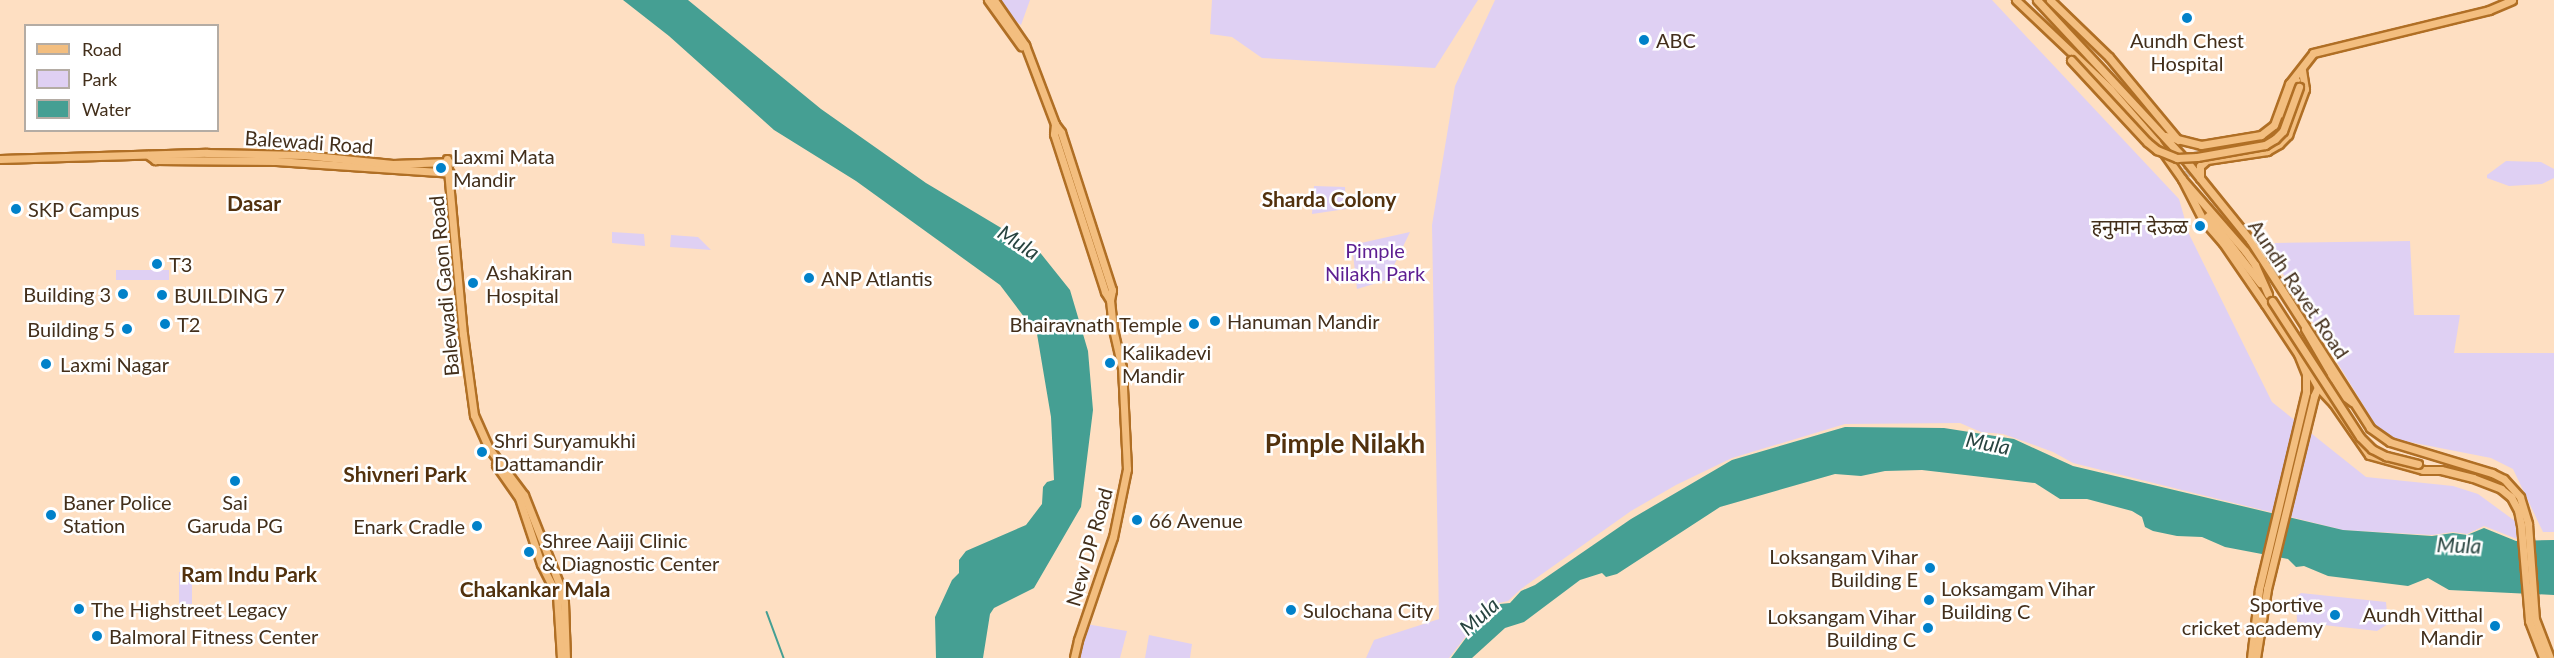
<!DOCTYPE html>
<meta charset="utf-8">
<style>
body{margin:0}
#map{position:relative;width:2554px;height:658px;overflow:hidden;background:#fedfc2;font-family:Lato,"Noto Sans Devanagari",sans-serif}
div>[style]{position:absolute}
.green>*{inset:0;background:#dfd0f3;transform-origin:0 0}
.water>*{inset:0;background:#459f93}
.stream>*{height:1.5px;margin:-0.75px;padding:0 0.75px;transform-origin:0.75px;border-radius:0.75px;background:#459f93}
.major-tunnel>*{height:7px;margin-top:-3.5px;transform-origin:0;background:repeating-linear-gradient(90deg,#d9bca1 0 7px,transparent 0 10.5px)}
.roads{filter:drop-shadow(2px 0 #b06f25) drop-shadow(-2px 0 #b06f25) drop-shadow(0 2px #b06f25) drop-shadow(0 -2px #b06f25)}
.major>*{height:7px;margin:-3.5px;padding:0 3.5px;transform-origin:3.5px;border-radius:3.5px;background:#f3be7f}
.bridges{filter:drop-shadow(2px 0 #b06f25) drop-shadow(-2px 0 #b06f25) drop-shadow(0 2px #b06f25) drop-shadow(0 -2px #b06f25)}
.major-bridge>*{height:7px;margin:-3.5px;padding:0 3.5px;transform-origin:3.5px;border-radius:3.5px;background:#f3be7f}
.dots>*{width:16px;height:16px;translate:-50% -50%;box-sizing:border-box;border:3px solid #fff;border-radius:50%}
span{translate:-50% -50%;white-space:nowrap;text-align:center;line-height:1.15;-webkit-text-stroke:5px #fff;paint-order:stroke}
.poi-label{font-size:20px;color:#432f1b}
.left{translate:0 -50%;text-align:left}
.right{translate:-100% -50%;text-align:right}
.street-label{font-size:20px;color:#432f1b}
.park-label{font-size:20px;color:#5d1e91}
.neighbourhood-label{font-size:21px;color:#52310d;font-weight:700}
.water-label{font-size:21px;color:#284440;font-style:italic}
.district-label{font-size:26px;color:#52310d;font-weight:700}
.legend{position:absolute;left:24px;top:24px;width:195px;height:108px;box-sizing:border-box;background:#fff;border:2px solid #b4aca4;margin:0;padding:8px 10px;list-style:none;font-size:18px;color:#432f1b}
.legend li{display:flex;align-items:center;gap:12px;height:30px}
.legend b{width:30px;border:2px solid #b4aca4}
</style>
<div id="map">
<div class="green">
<div style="clip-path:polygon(998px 0,1030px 0,1021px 25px,1013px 19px)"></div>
<div style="clip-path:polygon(1212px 0,1478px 0,1435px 68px,1262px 58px,1232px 37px,1210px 34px)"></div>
<div style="clip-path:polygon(1495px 0,1992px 0,2179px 199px,2189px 234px,2272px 402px,2366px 477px,2453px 486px,2478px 494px,2515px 521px,2517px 539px,2484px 526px,2467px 534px,2453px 532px,2432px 535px,2343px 530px,2073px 463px,2053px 452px,2023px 441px,2003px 434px,1981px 432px,1960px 423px,1845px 424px,1732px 458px,1676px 485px,1631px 511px,1521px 589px,1508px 601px,1499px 603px,1488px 622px,1473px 627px,1449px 658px,1366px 658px,1374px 640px,1439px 619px,1432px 225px,1455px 86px)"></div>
<div style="clip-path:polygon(2506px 161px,2541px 162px,2554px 169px,2554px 178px,2542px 184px,2509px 186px,2487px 178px,2487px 175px)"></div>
<div style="clip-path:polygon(1314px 186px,1345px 187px,1346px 209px,1312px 214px)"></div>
<div style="clip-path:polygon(612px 232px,644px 234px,645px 246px,612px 243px)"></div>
<div style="clip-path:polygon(1410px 232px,1387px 280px,1357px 289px,1352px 245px)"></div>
<div style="clip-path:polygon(671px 235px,698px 237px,711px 250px,670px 247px)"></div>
<div style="clip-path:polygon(2410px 241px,2414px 315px,2460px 315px,2454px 353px,2554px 353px,2554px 532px,2543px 532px,2513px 469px,2491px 458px,2394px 439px,2378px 429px,2269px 251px,2275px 243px)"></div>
<div style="left:116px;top:270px;width:53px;height:10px"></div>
<div style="left:179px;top:572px;width:13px;height:32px"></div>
<div style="clip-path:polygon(2301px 593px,2386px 602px,2388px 624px,2377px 631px,2297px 622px,2296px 597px)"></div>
<div style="clip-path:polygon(1086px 624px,1127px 631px,1120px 658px,1080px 658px)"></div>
<div style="clip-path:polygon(1149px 635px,1192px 644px,1190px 658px,1145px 658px)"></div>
</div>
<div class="water">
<div style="clip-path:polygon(623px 0,688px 0,821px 109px,926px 183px,1038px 250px,1070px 290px,1088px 351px,1093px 410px,1081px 507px,1034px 588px,994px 608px,990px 614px,983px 658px,936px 658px,935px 617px,952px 580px,959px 573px,959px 560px,966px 551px,1026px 525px,1042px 504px,1043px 487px,1047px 482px,1054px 480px,1051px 417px,1037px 334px,1000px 285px,856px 181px,774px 130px,669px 36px)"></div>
<div style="clip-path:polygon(1845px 427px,1944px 428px,2014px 439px,2073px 466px,2343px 530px,2432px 536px,2453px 533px,2467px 535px,2484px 528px,2516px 541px,2554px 540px,2554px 595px,2449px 590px,2428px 578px,2408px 586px,2328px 576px,2304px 566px,2296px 567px,2288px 559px,2225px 547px,2202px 537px,2177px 536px,2153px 531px,2145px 527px,2142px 517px,2132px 511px,2087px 499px,2060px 499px,2035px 483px,1922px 470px,1885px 471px,1861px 476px,1835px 474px,1720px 507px,1617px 574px,1606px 577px,1602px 573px,1580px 580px,1524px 622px,1505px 628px,1472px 658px,1451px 658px,1474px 627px,1489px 622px,1500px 604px,1510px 603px,1521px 591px,1535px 585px,1631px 519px,1732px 460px)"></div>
</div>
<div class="stream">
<div style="left:767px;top:612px;width:49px;rotate:69.7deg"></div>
</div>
<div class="major-tunnel">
<div style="left:2188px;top:187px;width:17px;rotate:-97deg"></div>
<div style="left:2186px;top:170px;width:16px;rotate:-63deg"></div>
<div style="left:2193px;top:156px;width:10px;rotate:-37deg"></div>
<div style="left:2201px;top:150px;width:13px;rotate:-9deg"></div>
<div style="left:2194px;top:199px;width:22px;rotate:51deg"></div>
</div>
<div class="roads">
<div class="major">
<div style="left:988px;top:0;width:57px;rotate:54.3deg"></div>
<div style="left:994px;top:0;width:55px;rotate:55.4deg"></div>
<div style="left:1025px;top:45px;width:85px;rotate:69.2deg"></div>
<div style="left:1055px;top:124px;width:10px;rotate:53deg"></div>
<div style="left:1061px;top:132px;width:166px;rotate:72.1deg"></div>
<div style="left:1112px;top:290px;width:10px;rotate:101deg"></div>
<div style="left:1110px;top:300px;width:29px;rotate:84deg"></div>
<div style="left:1113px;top:329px;width:39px;rotate:77deg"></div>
<div style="left:1122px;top:367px;width:102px;rotate:87.2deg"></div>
<div style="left:1127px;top:469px;width:69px;rotate:101.6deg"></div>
<div style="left:1113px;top:537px;width:109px;rotate:108.8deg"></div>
<div style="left:1078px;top:640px;width:18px;rotate:103deg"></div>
<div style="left:2016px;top:0;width:129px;rotate:43.4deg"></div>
<div style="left:2110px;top:89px;width:70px;rotate:49deg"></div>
<div style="left:2156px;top:142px;width:45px;rotate:54.9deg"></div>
<div style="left:2182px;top:179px;width:96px;rotate:48.8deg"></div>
<div style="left:2245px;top:251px;width:17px;rotate:54deg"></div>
<div style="left:2255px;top:265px;width:32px;rotate:66deg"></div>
<div style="left:2037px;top:0;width:214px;rotate:47.1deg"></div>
<div style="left:2183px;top:157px;width:107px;rotate:51.1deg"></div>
<div style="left:2250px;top:240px;width:223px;rotate:57.4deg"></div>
<div style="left:2370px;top:428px;width:24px;rotate:35deg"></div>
<div style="left:2390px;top:442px;width:107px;rotate:16.9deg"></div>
<div style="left:2492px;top:473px;width:13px;rotate:27deg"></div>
<div style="left:2504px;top:479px;width:24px;rotate:48deg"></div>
<div style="left:2520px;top:497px;width:28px;rotate:73deg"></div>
<div style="left:2528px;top:524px;width:95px;rotate:85.8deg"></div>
<div style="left:2535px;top:619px;width:42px;rotate:69deg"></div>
<div style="left:2050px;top:0;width:82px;rotate:44deg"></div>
<div style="left:2109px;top:57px;width:108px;rotate:50.3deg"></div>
<div style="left:2283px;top:114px;width:36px;rotate:-69deg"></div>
<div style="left:1055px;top:124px;width:10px;rotate:96deg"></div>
<div style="left:1054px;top:134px;width:166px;rotate:72.1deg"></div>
<div style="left:1105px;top:292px;width:9px;rotate:58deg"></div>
<div style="left:2165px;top:136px;width:37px;rotate:14deg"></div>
<div style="left:2201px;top:145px;width:61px;rotate:-9.5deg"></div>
<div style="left:2261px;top:135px;width:16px;rotate:-38deg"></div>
<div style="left:2274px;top:125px;width:44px;rotate:-69.9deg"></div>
<div style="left:2289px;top:84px;width:39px;rotate:-52deg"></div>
<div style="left:2313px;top:53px;width:181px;rotate:-13.7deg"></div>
<div style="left:2489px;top:10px;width:25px;rotate:-23deg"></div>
<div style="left:148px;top:155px;width:9px;rotate:36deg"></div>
<div style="left:155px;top:160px;width:121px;rotate:0.5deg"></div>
<div style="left:276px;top:161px;width:174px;rotate:3.9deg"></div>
<div style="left:0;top:159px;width:207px;rotate:-1.7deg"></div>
<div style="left:207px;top:153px;width:97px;rotate:1.2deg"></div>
<div style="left:304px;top:155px;width:89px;rotate:5.8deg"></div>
<div style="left:393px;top:164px;width:56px;rotate:-2deg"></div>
<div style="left:447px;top:159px;width:176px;rotate:84.8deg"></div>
<div style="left:463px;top:334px;width:82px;rotate:82.3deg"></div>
<div style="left:474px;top:415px;width:35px;rotate:66deg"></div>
<div style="left:488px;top:447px;width:60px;rotate:53.1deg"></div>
<div style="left:524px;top:495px;width:98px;rotate:68.4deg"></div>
<div style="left:560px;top:586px;width:16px;rotate:76deg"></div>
<div style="left:564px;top:602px;width:56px;rotate:88deg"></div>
<div style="left:2200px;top:178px;width:12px;rotate:-90deg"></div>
<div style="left:2200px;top:166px;width:9px;rotate:-41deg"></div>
<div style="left:2207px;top:160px;width:61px;rotate:-8.5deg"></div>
<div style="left:2267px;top:151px;width:14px;rotate:-30deg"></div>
<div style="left:2279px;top:144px;width:13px;rotate:-45deg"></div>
<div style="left:2288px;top:135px;width:49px;rotate:-69.7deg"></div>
<div style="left:2305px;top:89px;width:19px;rotate:-99deg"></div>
<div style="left:2182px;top:179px;width:46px;rotate:62.9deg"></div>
<div style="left:2203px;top:220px;width:30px;rotate:49deg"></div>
<div style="left:2223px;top:243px;width:74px;rotate:55.5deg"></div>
<div style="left:2265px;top:304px;width:60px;rotate:56.6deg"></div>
<div style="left:2298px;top:354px;width:22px;rotate:68deg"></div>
<div style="left:2306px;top:374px;width:18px;rotate:90deg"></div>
<div style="left:2306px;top:392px;width:204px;rotate:103.4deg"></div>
<div style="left:2259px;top:590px;width:68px;rotate:96.7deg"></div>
<div style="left:2208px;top:216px;width:85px;rotate:52.2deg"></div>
<div style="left:2305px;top:329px;width:78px;rotate:59.8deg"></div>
<div style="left:2344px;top:396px;width:10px;rotate:37deg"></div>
<div style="left:2303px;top:359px;width:32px;rotate:62deg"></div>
<div style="left:2318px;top:387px;width:22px;rotate:47deg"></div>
<div style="left:2333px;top:403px;width:63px;rotate:55.3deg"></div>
<div style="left:2369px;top:455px;width:56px;rotate:15.5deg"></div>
<div style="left:2423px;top:470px;width:18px"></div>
<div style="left:2441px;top:470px;width:33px;rotate:14deg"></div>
<div style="left:2473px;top:478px;width:30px;rotate:21deg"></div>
<div style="left:2501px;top:489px;width:13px;rotate:39deg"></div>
<div style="left:2511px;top:497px;width:15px;rotate:62deg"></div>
<div style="left:2518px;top:510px;width:15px;rotate:79deg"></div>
<div style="left:2521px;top:525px;width:96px;rotate:85.2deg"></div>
<div style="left:2529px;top:621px;width:40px;rotate:69deg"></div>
<div style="left:496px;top:465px;width:40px;rotate:55.1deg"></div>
<div style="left:519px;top:498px;width:70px;rotate:71.6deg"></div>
<div style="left:541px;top:564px;width:35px;rotate:63deg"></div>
<div style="left:557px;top:595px;width:63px;rotate:86.4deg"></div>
<div style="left:2256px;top:658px;width:70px;rotate:-80.9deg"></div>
<div style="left:2267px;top:589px;width:199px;rotate:-76.3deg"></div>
<div style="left:2314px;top:396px;width:10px;rotate:-66deg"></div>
<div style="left:2318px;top:387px;width:18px;rotate:-38deg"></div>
</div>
</div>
<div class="bridges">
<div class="major-bridge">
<div style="left:2071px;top:60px;width:112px;rotate:47.2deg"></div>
<div style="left:2147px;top:142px;width:13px;rotate:39deg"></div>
<div style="left:2157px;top:150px;width:22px;rotate:22deg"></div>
<div style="left:2177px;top:158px;width:20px;rotate:-3deg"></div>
<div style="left:2197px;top:157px;width:69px;rotate:-10deg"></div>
<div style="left:2265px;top:145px;width:12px;rotate:-31deg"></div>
<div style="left:2275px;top:139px;width:11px;rotate:-45deg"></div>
<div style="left:2283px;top:131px;width:47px;rotate:-70deg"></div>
<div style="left:2272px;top:301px;width:162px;rotate:57.1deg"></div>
<div style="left:2360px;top:437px;width:17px;rotate:45deg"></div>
<div style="left:2372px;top:449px;width:16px;rotate:27deg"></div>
<div style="left:2386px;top:456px;width:33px;rotate:14deg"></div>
</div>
</div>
<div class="dots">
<div style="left:2187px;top:18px;background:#0181c9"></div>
<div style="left:1644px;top:40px;background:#0181c9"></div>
<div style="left:441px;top:168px;background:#0181c9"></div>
<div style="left:16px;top:209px;background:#0181c9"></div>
<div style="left:2200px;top:226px;background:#0181c9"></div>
<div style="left:157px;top:264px;background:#0181c9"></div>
<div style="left:809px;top:278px;background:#0181c9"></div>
<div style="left:473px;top:283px;background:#0181c9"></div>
<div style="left:123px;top:294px;background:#0181c9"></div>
<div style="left:162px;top:295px;background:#0181c9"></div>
<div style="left:1215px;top:321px;background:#0181c9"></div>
<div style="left:165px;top:324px;background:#0181c9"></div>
<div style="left:1194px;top:324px;background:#0181c9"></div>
<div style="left:127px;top:329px;background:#0181c9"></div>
<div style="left:1110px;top:363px;background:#0181c9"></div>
<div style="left:46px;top:364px;background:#0181c9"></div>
<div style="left:482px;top:452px;background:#0181c9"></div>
<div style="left:235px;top:481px;background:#0181c9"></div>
<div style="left:51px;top:515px;background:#0181c9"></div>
<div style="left:1137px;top:520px;background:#0181c9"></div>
<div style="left:477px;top:526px;background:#0181c9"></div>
<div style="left:529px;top:552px;background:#0181c9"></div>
<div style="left:1930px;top:568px;background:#0181c9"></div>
<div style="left:1929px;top:600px;background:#0181c9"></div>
<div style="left:79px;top:609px;background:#0181c9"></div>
<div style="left:1291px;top:610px;background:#0181c9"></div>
<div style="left:2335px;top:615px;background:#0181c9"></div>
<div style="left:2495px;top:626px;background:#0181c9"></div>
<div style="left:1928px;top:628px;background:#0181c9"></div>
<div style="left:97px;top:636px;background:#0181c9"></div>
</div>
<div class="poi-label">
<span class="left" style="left:1656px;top:40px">ABC</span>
<span style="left:2187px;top:52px">Aundh Chest<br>Hospital</span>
<span class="left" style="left:453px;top:168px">Laxmi Mata<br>Mandir</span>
<span class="left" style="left:28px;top:209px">SKP Campus</span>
<span class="right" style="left:2188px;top:226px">हनुमान देऊळ</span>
<span class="left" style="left:169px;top:264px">T3</span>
<span class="left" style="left:486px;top:284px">Ashakiran<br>Hospital</span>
<span class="left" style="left:821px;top:278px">ANP Atlantis</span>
<span class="right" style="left:111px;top:294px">Building 3</span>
<span class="left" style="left:174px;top:295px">BUILDING 7</span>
<span class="left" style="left:1227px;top:321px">Hanuman Mandir</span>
<span class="left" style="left:177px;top:324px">T2</span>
<span class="right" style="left:1182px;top:324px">Bhairavnath Temple</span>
<span class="right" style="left:115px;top:329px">Building 5</span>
<span class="left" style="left:1122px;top:364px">Kalikadevi<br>Mandir</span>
<span class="left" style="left:60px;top:364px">Laxmi Nagar</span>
<span class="left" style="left:494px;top:452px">Shri Suryamukhi<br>Dattamandir</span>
<span style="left:235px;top:514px">Sai<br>Garuda PG</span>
<span class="left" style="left:63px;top:514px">Baner Police<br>Station</span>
<span class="left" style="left:1149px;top:520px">66 Avenue</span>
<span class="right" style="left:465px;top:526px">Enark Cradle</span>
<span class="left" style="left:542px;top:552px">Shree Aaiji Clinic<br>&amp; Diagnostic Center</span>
<span class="right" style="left:1918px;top:568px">Loksangam Vihar<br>Building E</span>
<span class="left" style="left:1941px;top:600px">Loksamgam Vihar<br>Building C</span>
<span class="right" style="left:2323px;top:616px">Sportive<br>cricket academy</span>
<span class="left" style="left:91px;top:609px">The Highstreet Legacy</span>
<span class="left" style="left:1303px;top:610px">Sulochana City</span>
<span class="right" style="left:2483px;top:626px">Aundh Vitthal<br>Mandir</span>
<span class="right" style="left:1916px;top:628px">Loksangam Vihar<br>Building C</span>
<span class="left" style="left:109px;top:636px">Balmoral Fitness Center</span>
</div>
<div class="street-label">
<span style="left:309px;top:142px;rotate:4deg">Balewadi Road</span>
<span style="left:444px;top:286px;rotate:-95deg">Balewadi Gaon Road</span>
<span style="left:2299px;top:289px;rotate:56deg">Aundh Ravet Road</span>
<span style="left:1089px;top:547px;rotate:-74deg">New DP Road</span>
</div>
<div class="park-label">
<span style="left:1375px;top:262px">Pimple<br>Nilakh Park</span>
</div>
<div class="neighbourhood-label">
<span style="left:1329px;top:199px">Sharda Colony</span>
<span style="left:254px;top:203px">Dasar</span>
<span style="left:405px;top:474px">Shivneri Park</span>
<span style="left:249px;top:574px">Ram Indu Park</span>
<span style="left:535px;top:589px">Chakankar Mala</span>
</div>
<div class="water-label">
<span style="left:1019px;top:242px;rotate:33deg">Mula</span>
<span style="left:1988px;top:443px;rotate:11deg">Mula</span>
<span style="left:2459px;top:545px;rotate:2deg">Mula</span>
<span style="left:1479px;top:616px;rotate:-42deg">Mula</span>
</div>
<div class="district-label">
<span style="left:1345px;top:444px">Pimple Nilakh</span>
</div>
<ul class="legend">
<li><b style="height:8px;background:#f3be7f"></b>Road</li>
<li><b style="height:16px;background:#dfd0f3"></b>Park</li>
<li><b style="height:16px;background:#459f93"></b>Water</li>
</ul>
</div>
